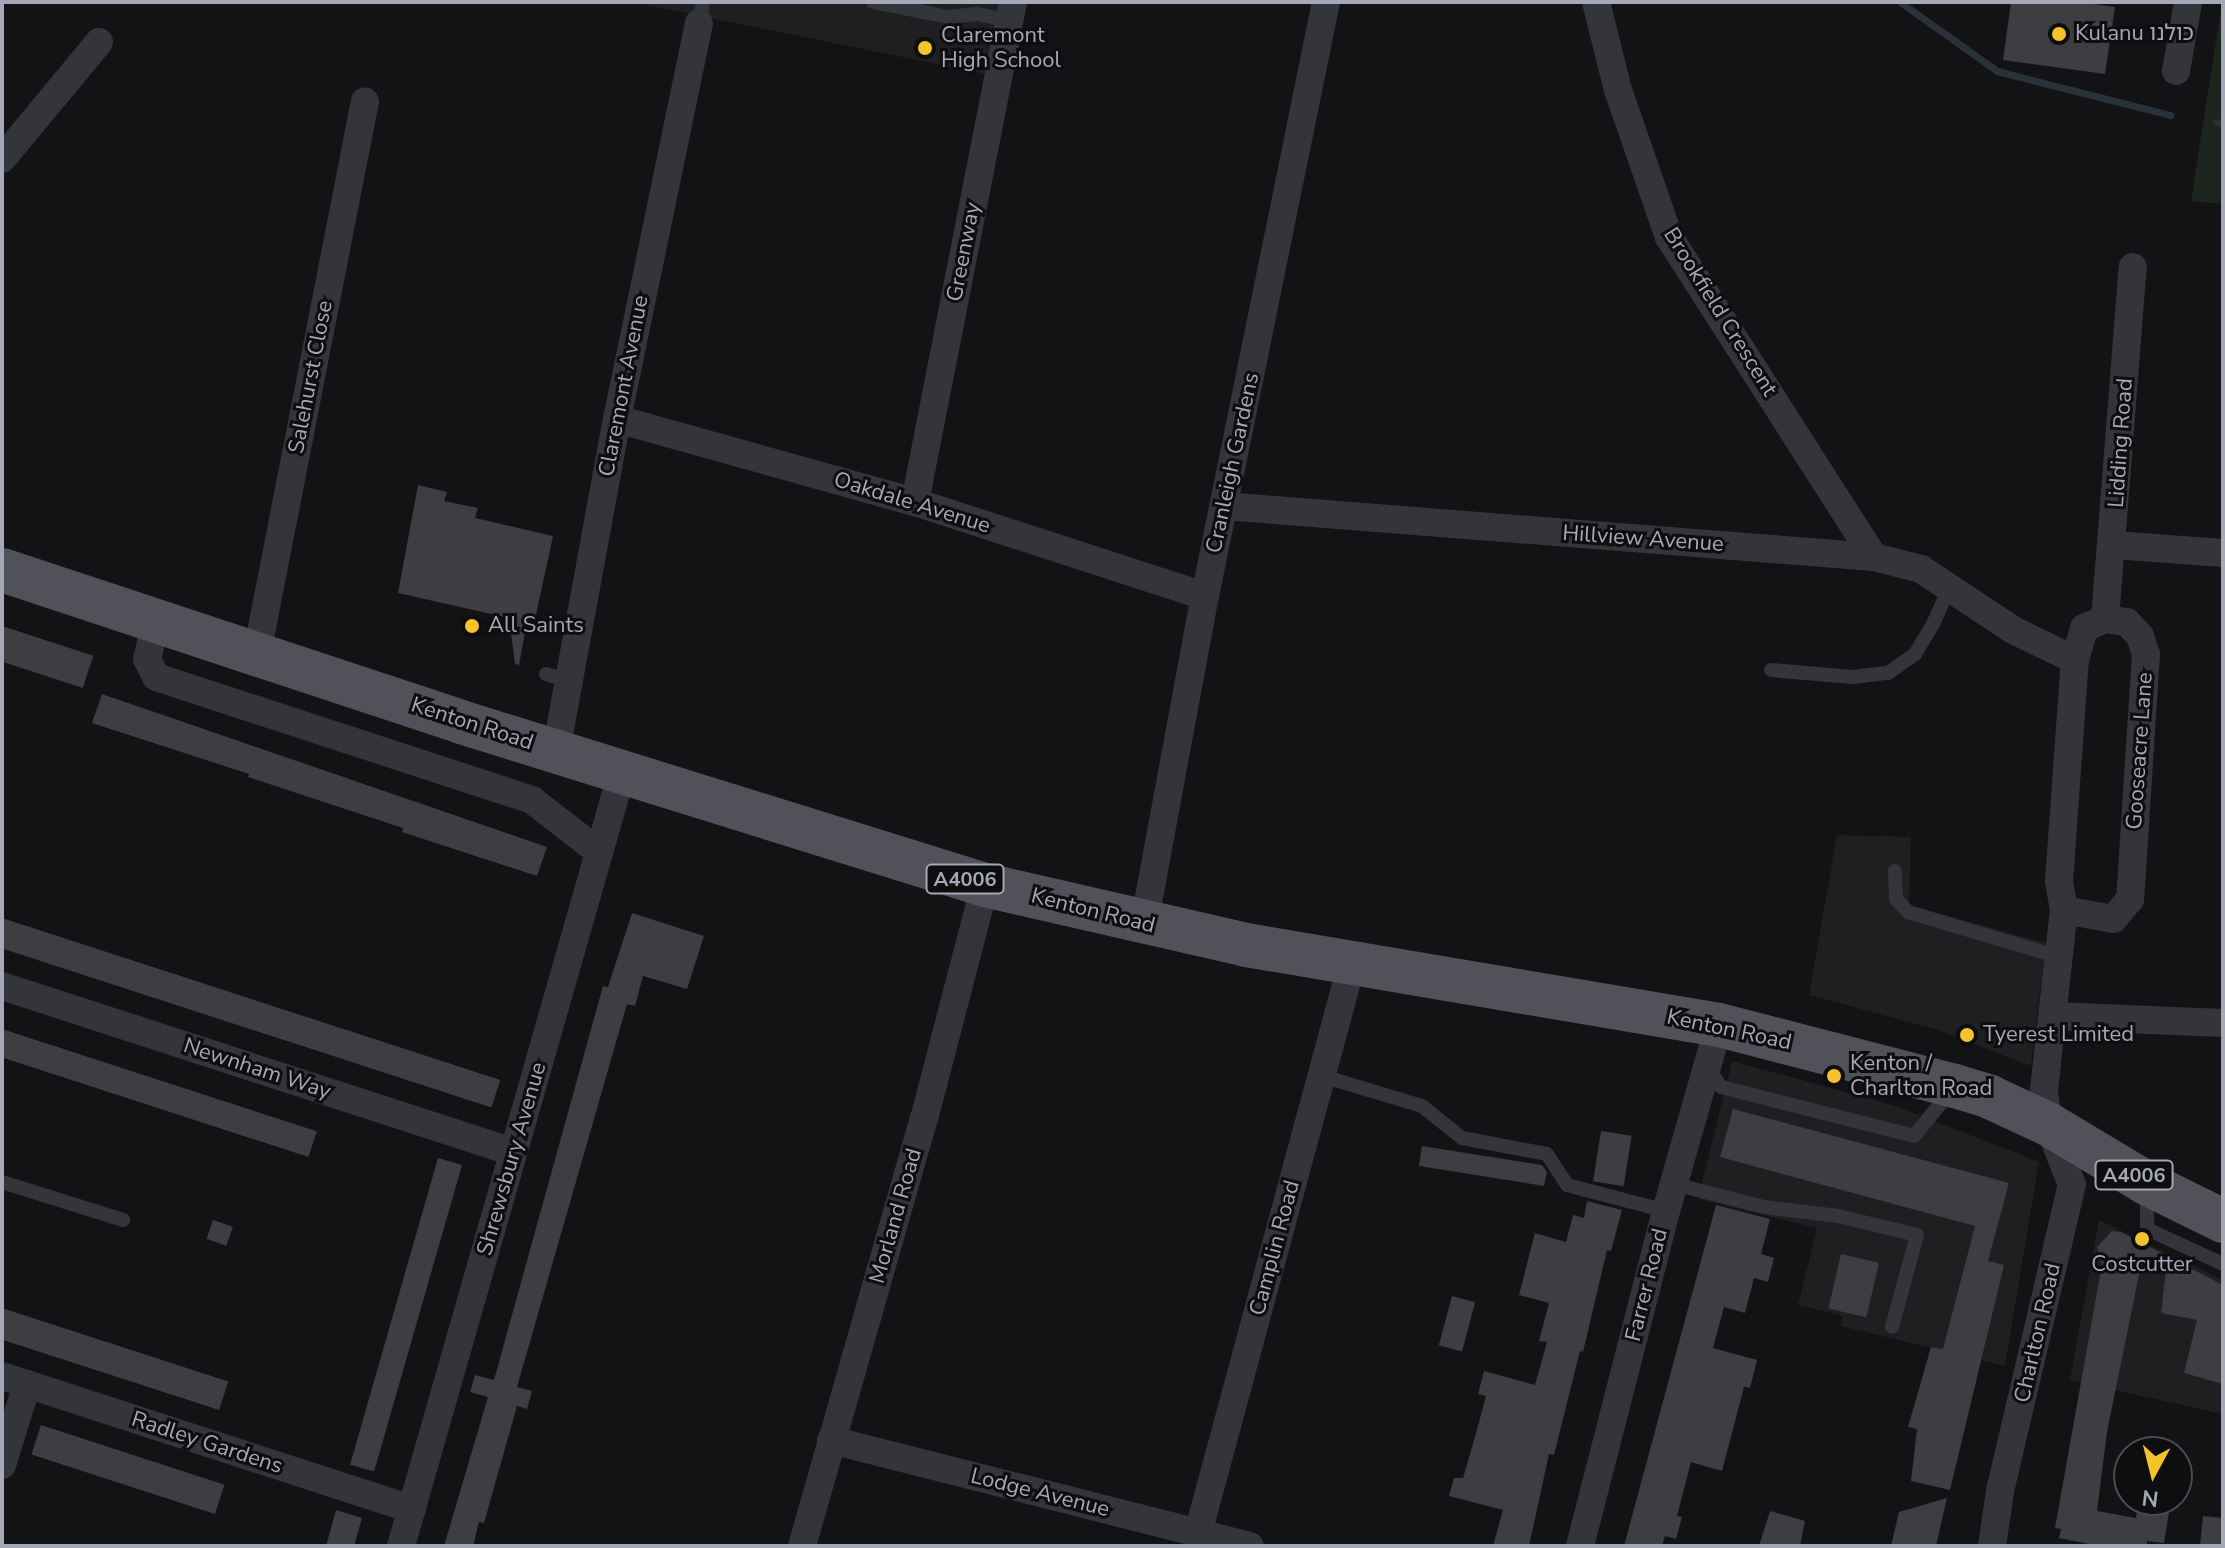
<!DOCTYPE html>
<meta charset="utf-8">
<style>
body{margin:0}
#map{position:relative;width:2225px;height:1548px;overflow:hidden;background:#131315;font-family:"Nunito Sans","Noto Sans Hebrew",sans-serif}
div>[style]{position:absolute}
.built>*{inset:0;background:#1f1f22}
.green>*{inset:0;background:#1d251f}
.stream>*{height:7px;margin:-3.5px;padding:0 3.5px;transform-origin:3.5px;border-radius:3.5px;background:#293139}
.building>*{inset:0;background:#3d3d42;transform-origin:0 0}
.lane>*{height:14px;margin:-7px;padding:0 7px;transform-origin:7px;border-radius:7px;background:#34353a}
.street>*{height:28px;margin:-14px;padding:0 14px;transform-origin:14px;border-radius:14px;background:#34353a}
.primary>*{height:44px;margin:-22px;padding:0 22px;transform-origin:22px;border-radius:22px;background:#505159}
.dots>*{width:22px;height:22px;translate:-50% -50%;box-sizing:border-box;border:4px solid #0e0e10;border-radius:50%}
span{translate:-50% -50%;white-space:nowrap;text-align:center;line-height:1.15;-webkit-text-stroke:6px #0e0e10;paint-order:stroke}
.shield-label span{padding:2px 6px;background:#0e0e10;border:2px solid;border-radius:6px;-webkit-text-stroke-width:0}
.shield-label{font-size:20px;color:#a5a8b6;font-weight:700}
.poi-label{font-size:22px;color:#a5a8b6}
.left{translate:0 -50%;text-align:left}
.street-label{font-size:22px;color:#a5a8b6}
.frame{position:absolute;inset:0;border:4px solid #a5a8b6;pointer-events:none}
.north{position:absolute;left:2113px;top:1436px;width:80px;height:80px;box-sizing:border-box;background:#0e0e10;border:2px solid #4a4c52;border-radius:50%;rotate:187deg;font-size:22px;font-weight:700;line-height:32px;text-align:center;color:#a5a8b6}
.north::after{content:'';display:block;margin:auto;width:28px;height:36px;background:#f6c22a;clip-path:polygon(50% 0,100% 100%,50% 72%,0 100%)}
</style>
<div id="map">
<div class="built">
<div style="clip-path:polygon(631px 2px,1001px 2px,986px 74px)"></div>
<div style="clip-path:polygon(1837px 835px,1911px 837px,1909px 905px,2046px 943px,2031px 1066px,1935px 1029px,1809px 995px)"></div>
<div style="clip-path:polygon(1732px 1061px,1896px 1106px,2039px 1162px,2005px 1366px,1841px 1326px,1843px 1316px,1798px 1305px,1817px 1228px,1698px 1199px)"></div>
<div style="clip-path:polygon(2099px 1220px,2223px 1280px,2223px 1414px,2070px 1380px)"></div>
</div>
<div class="green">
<div style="clip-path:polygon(2222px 2px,2223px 204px,2191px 201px)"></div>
</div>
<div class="stream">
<div style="left:1900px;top:2px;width:119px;rotate:35.4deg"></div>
<div style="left:1997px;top:71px;width:179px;rotate:14.3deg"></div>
<div style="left:2217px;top:122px;width:6px;rotate:18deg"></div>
</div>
<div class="building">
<div style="clip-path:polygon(2011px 2px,2079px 2px,2115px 7px,2105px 74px,2003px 60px)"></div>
<div style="clip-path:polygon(418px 485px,447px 492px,444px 501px,478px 508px,475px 518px,553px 536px,534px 624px,527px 622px,519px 665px,515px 664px,509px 618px,398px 593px)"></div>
<div style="left:2px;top:626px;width:96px;height:34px;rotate:18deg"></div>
<div style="clip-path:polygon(102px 694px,547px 847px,537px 876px,402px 832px,403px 828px,248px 777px,249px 774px,92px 723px)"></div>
<div style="clip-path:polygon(632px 913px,704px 936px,687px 989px,643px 976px,635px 1006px,627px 1004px,517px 1387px,532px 1391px,527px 1409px,517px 1406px,484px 1523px,479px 1522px,473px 1546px,444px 1546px,488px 1397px,470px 1392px,475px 1375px,494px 1380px,603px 986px,608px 987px)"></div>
<div style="left:2px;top:918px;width:524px;height:29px;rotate:18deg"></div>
<div style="left:2px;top:1029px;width:331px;height:27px;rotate:18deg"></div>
<div style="clip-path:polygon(1733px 1109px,2009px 1183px,1988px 1261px,2004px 1265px,1950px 1490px,1911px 1481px,1917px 1429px,1908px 1427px,1931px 1347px,1943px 1349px,1975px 1226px,1720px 1157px)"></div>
<div style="left:1601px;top:1131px;width:31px;height:51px;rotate:9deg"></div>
<div style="clip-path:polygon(1422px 1146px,1542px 1165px,1547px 1172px,1544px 1186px,1419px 1166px)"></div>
<div style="left:438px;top:1158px;width:25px;height:319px;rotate:16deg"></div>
<div style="clip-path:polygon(1587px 1201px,1622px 1210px,1611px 1251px,1607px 1250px,1583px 1352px,1580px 1351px,1554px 1455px,1549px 1454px,1529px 1546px,1493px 1546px,1503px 1510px,1449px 1496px,1454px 1478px,1463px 1478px,1475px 1437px,1486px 1396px,1478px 1394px,1484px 1371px,1535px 1385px,1547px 1342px,1539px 1341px,1549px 1303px,1519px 1295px,1535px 1233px,1566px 1242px,1573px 1215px,1584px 1218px)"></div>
<div style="clip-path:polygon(1716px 1205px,1770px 1219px,1761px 1254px,1774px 1258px,1768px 1282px,1754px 1278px,1745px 1313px,1724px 1307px,1713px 1348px,1757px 1360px,1750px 1388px,1744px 1387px,1722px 1471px,1691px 1462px,1677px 1516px,1682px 1517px,1676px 1539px,1665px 1536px,1662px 1546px,1624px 1546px)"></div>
<div style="left:213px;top:1220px;width:21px;height:20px;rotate:19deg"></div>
<div style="clip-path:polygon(2112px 1231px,2121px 1232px,2223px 1285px,2223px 1384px,2184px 1373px,2197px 1320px,2161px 1313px,2166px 1269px,2141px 1265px,2107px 1432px,2097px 1511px,2136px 1518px,2138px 1500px,2171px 1500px,2164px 1543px,2147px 1541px,2147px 1546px,2099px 1546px,2059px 1538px,2061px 1529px,2055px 1528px,2102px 1264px,2097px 1247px)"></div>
<div style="left:1841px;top:1254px;width:39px;height:56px;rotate:13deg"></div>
<div style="left:1452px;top:1296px;width:24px;height:51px;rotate:15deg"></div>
<div style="left:2px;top:1308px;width:238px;height:30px;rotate:18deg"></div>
<div style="left:41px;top:1425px;width:193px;height:31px;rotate:18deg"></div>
<div style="clip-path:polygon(1947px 1498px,1936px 1546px,1891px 1546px,1899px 1512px)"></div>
<div style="clip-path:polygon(336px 1510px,362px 1518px,354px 1546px,326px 1546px)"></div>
<div style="clip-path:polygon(1770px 1511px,1805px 1521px,1800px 1546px,1759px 1546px)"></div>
<div style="clip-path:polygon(2203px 1516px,2223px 1518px,2223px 1546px,2200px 1546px)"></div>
</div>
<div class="lane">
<div style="left:873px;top:2px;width:76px;rotate:11.3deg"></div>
<div style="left:948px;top:17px;width:29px;rotate:-6deg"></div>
<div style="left:977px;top:14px;width:33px;rotate:11deg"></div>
<div style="left:699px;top:23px;width:21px;rotate:-79deg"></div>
<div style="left:1771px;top:670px;width:82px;rotate:4.9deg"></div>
<div style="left:1853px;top:677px;width:35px;rotate:-7deg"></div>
<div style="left:1888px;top:673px;width:33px;rotate:-35deg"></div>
<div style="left:1915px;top:654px;width:35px;rotate:-59deg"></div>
<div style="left:1933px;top:624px;width:42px;rotate:-65.9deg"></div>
<div style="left:546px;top:674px;width:24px;rotate:17deg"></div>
<div style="left:1895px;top:871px;width:28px;rotate:88deg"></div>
<div style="left:1896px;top:899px;width:18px;rotate:47deg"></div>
<div style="left:1908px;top:912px;width:158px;rotate:16.6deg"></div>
<div style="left:1708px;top:1067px;width:24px;rotate:57deg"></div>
<div style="left:1721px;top:1087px;width:199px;rotate:14.2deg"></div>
<div style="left:1914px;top:1136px;width:57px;rotate:-50.7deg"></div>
<div style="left:1322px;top:1076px;width:104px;rotate:16.7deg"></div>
<div style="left:1422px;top:1106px;width:51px;rotate:38.7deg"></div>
<div style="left:1462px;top:1138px;width:86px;rotate:10.7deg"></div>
<div style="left:1547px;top:1154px;width:37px;rotate:57deg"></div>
<div style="left:1567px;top:1185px;width:102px;rotate:14.7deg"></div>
<div style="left:2px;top:1182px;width:127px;rotate:17.4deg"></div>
<div style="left:1674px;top:1184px;width:93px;rotate:14.3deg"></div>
<div style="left:1764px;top:1207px;width:75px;rotate:6.9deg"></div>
<div style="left:1838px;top:1216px;width:81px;rotate:13.5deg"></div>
<div style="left:1917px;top:1235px;width:95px;rotate:105.2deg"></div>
<div style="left:2147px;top:1189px;width:40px;rotate:90deg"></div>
<div style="left:2147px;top:1229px;width:84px;rotate:24.7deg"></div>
</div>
<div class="street">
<div style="left:1596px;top:2px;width:91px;rotate:76deg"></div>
<div style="left:1618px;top:90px;width:156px;rotate:70.9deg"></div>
<div style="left:1669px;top:237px;width:380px;rotate:57.4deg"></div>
<div style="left:2176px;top:71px;width:70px;rotate:-80.1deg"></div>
<div style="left:2px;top:159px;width:152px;rotate:-50.3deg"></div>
<div style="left:617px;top:419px;width:309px;rotate:15.6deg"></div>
<div style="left:915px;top:502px;width:305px;rotate:18deg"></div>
<div style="left:915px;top:502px;width:510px;rotate:-78.91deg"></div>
<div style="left:1224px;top:506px;width:652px;rotate:4.49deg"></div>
<div style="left:1874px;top:557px;width:49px;rotate:14.3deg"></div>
<div style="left:1921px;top:569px;width:110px;rotate:33.5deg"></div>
<div style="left:2013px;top:630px;width:69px;rotate:25.8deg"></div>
<div style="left:2113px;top:545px;width:110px;rotate:4.2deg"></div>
<div style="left:2105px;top:619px;width:353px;rotate:-85.5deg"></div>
<div style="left:156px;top:621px;width:39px;rotate:103deg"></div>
<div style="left:147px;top:659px;width:20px;rotate:63deg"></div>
<div style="left:156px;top:677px;width:396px;rotate:18.1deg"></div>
<div style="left:532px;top:800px;width:85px;rotate:37.8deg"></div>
<div style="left:257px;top:653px;width:562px;rotate:-78.93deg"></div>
<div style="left:556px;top:751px;width:338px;rotate:-79.6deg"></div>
<div style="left:617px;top:419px;width:404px;rotate:-78.3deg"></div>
<div style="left:1144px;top:924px;width:334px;rotate:-79.5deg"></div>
<div style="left:1205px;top:596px;width:606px;rotate:-78.49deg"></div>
<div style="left:2px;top:986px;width:537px;rotate:18deg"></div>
<div style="left:2054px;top:1016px;width:169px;rotate:2.4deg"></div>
<div style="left:2px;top:1376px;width:431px;rotate:18deg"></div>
<div style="left:831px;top:1440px;width:432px;rotate:14.2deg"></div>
<div style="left:2px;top:1465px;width:85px;rotate:-72.8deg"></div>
<div style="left:1198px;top:1533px;width:590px;rotate:-74.88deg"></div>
<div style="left:401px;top:1546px;width:805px;rotate:-74.06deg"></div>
<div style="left:802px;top:1546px;width:444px;rotate:-74.1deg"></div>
<div style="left:924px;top:1119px;width:242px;rotate:-75.4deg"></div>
<div style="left:1580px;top:1546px;width:346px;rotate:-75.6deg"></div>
<div style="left:1666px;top:1211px;width:193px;rotate:-74.1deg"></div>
<div style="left:1992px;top:1546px;width:56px;rotate:-81.7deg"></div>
<div style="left:2000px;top:1491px;width:314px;rotate:-76.8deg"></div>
<div style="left:2072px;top:1185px;width:66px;rotate:-111.5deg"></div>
<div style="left:2048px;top:1124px;width:34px;rotate:-97deg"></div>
<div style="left:2044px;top:1090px;width:181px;rotate:-83.7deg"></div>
<div style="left:2064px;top:910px;width:29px;rotate:-100deg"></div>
<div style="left:2059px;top:881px;width:222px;rotate:-85.9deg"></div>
<div style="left:2075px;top:660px;width:33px;rotate:-74deg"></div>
<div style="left:2084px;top:628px;width:23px;rotate:-23deg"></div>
<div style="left:2105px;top:619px;width:22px;rotate:8deg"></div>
<div style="left:2127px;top:622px;width:19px;rotate:47deg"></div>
<div style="left:2140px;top:636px;width:19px;rotate:72deg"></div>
<div style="left:2146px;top:654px;width:246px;rotate:93.7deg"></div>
<div style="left:2130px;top:899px;width:26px;rotate:130deg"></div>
<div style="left:2113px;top:919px;width:50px;rotate:-169.6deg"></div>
</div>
<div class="primary">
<div style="left:2px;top:570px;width:484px;rotate:18.3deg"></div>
<div style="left:461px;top:722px;width:549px;rotate:17.28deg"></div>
<div style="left:985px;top:885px;width:268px;rotate:12.9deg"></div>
<div style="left:1246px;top:945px;width:480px;rotate:9.6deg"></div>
<div style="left:1719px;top:1025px;width:244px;rotate:14.5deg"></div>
<div style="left:1955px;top:1086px;width:37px;rotate:17deg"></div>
<div style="left:1990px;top:1097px;width:64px;rotate:25deg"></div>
<div style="left:2048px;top:1124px;width:114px;rotate:31deg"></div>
<div style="left:2146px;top:1183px;width:86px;rotate:26.3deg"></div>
</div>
<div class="dots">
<div style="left:2059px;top:34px;background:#f6c22a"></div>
<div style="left:925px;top:48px;background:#f6c22a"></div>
<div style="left:472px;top:626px;background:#f6c22a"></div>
<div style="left:1967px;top:1035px;background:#f6c22a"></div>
<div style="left:1834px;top:1076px;background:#f6c22a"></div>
<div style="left:2142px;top:1239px;background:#f6c22a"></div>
</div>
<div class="shield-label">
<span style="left:965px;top:879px">A4006</span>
<span style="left:2134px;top:1175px">A4006</span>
</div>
<div class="poi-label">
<span class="left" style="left:2075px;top:34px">Kulanu כולנו</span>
<span class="left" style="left:941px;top:48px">Claremont<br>High School</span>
<span class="left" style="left:488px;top:626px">All Saints</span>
<span class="left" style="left:1983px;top:1035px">Tyerest Limited</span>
<span class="left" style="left:1850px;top:1076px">Kenton /<br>Charlton Road</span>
<span style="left:2142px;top:1265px">Costcutter</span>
</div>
<div class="street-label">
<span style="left:964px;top:252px;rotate:-79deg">Greenway</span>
<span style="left:1720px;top:312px;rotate:58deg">Brookfield Crescent</span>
<span style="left:311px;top:377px;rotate:-79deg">Salehurst Close</span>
<span style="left:624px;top:386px;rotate:-79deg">Claremont Avenue</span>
<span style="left:2121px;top:443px;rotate:-86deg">Lidding Road</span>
<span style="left:1233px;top:463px;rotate:-78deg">Cranleigh Gardens</span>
<span style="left:912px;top:503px;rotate:17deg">Oakdale Avenue</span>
<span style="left:1643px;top:539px;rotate:4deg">Hillview Avenue</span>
<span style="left:472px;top:724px;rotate:18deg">Kenton Road</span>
<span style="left:2140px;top:751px;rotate:-86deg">Gooseacre Lane</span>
<span style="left:1093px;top:911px;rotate:14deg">Kenton Road</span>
<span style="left:1729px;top:1030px;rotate:12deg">Kenton Road</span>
<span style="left:257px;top:1069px;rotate:18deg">Newnham Way</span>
<span style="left:512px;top:1159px;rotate:-74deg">Shrewsbury Avenue</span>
<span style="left:896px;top:1216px;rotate:-74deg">Morland Road</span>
<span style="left:1275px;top:1248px;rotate:-75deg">Camplin Road</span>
<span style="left:1647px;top:1285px;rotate:-76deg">Farrer Road</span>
<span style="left:2038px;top:1333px;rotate:-77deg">Charlton Road</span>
<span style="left:207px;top:1443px;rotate:18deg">Radley Gardens</span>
<span style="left:1040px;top:1493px;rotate:14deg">Lodge Avenue</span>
</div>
<div class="frame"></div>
<div class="north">N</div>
</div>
